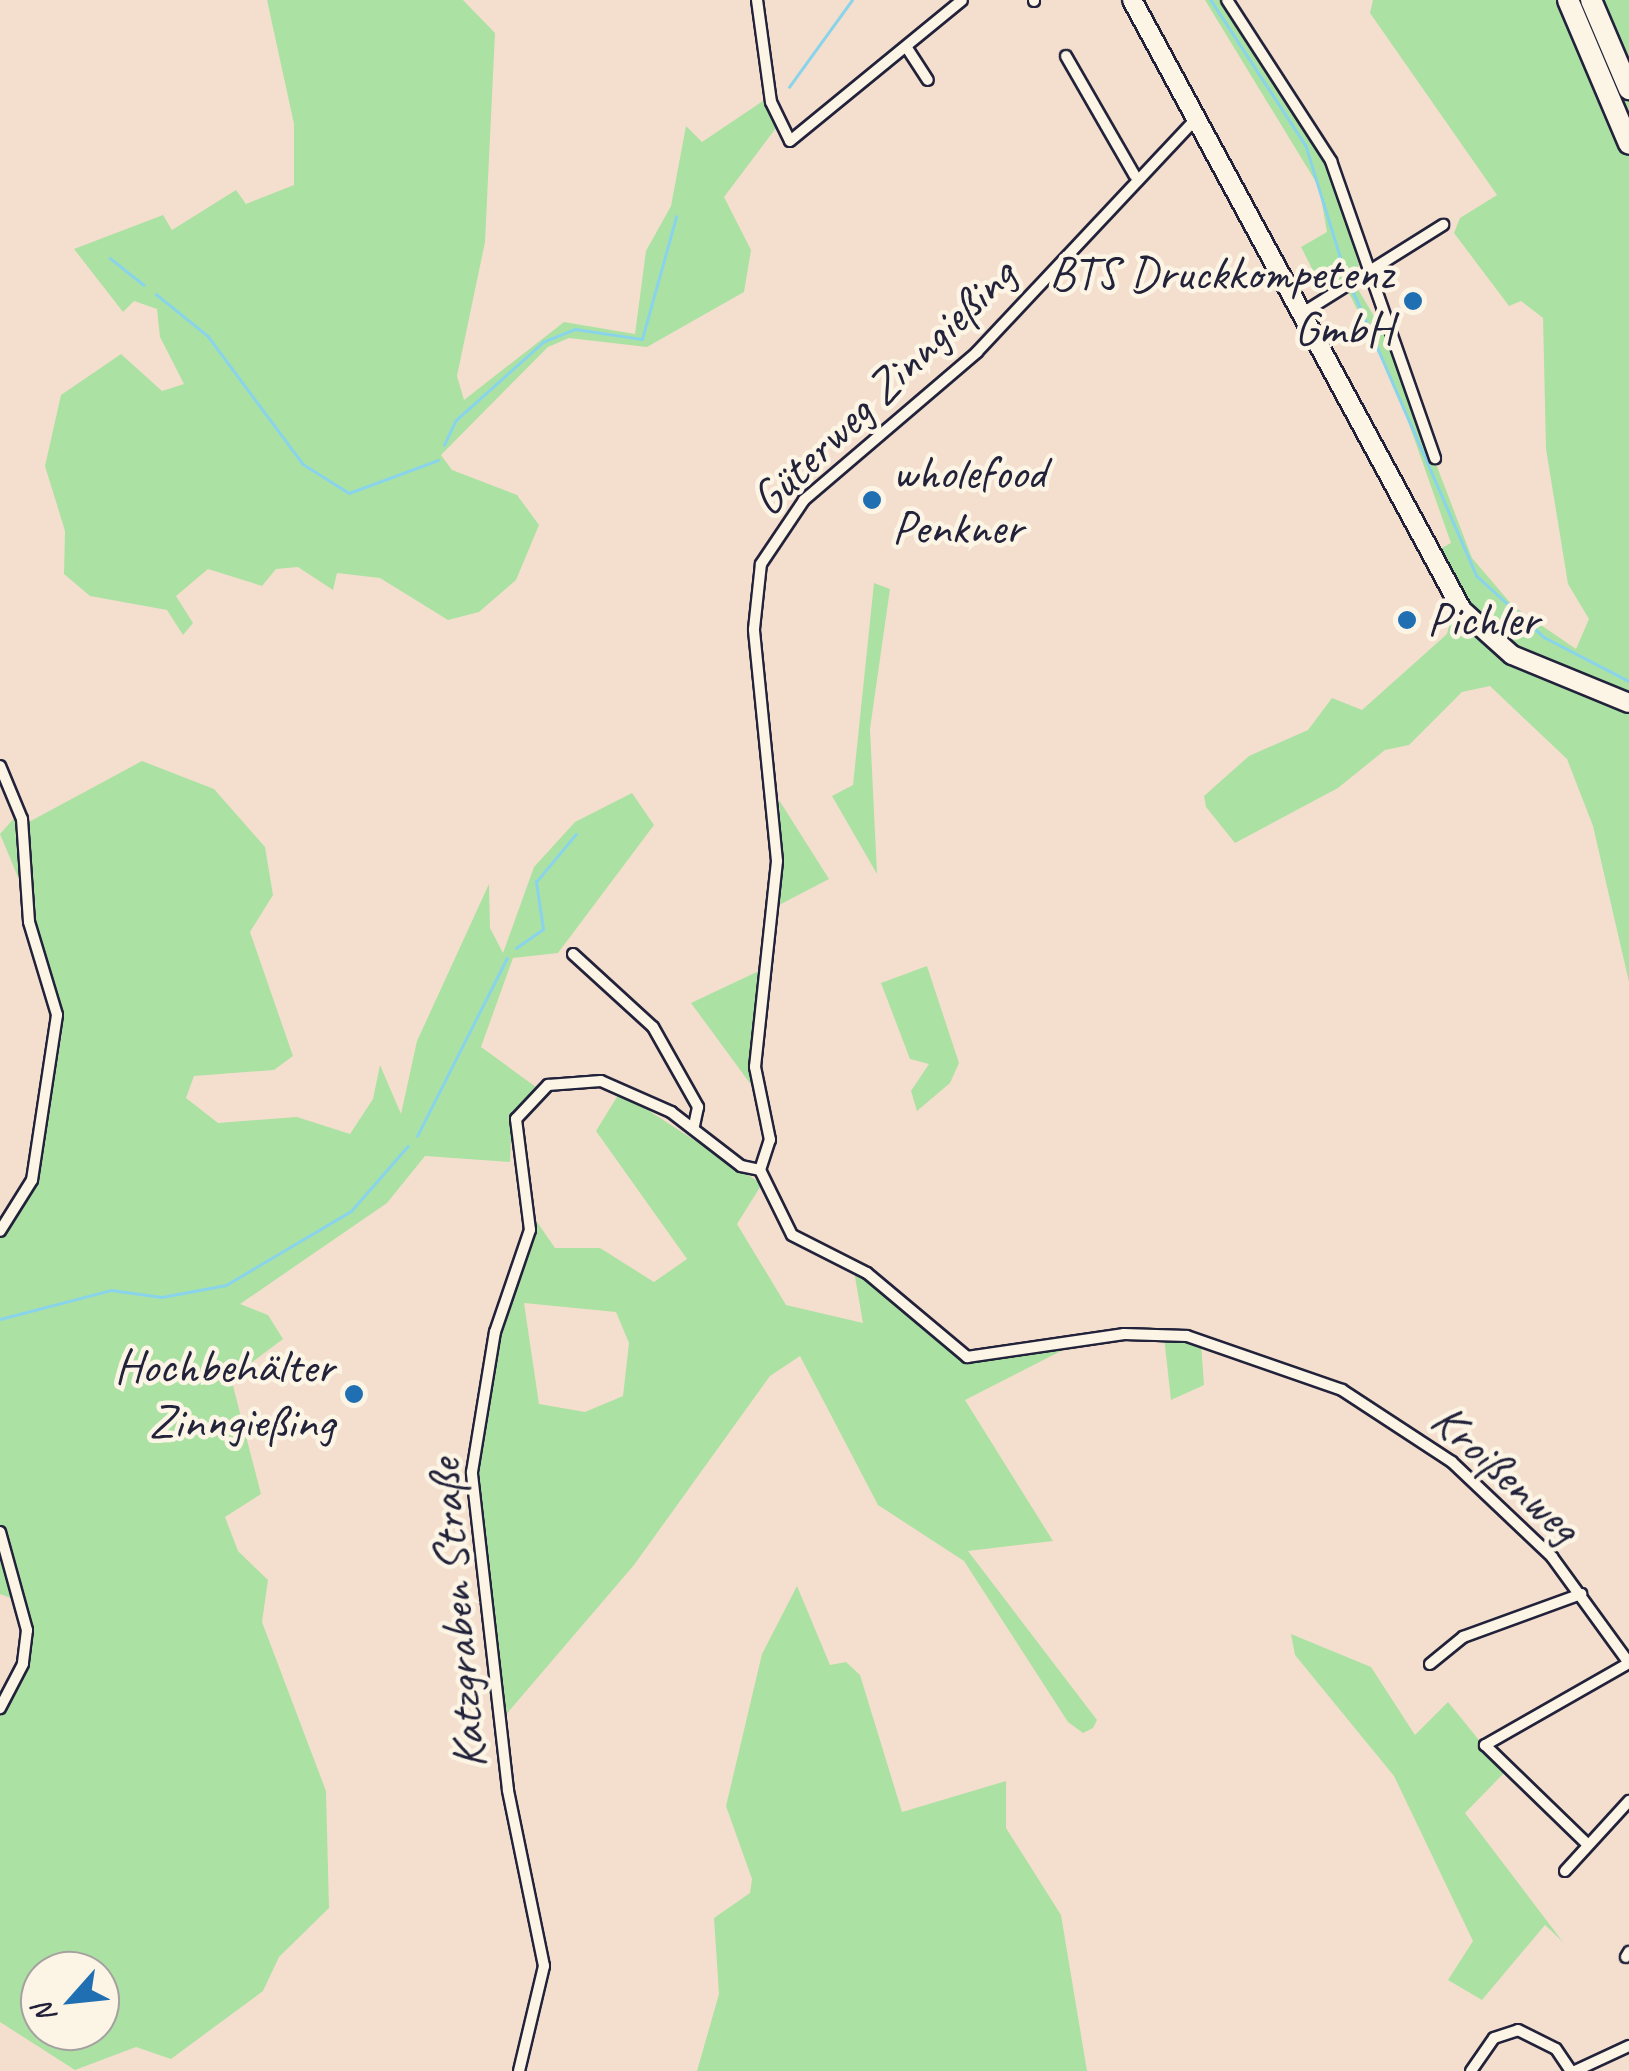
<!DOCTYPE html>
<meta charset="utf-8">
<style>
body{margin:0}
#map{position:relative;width:1629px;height:2071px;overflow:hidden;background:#f4dfce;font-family:Caveat,sans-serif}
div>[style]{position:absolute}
.green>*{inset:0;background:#ace1a4}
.stream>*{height:2.5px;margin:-1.25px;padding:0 1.25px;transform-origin:1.25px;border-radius:1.25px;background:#8ad4eb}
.roads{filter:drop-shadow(2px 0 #22223b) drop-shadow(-2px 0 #22223b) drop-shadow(0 2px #22223b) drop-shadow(0 -2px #22223b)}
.street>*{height:10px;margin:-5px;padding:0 5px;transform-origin:5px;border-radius:5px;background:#fcf5e5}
.primary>*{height:18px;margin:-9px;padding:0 9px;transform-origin:9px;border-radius:9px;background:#fcf5e5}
.highway>*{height:20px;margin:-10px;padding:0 10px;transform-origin:10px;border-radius:10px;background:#fcf5e5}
.dots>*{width:28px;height:28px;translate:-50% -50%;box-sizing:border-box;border:5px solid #fcf5e5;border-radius:50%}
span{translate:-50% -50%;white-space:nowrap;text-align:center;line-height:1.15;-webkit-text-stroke:9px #fcf5e5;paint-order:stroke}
.poi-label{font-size:48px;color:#22223b}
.right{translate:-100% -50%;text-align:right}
.left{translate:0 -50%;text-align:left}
.street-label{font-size:48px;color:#22223b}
.north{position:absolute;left:20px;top:1951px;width:100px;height:100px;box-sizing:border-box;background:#fcf5e5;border:2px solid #a5a1a1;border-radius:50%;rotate:243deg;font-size:28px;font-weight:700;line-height:40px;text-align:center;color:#22223b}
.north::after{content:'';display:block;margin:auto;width:35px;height:45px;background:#1f6fb2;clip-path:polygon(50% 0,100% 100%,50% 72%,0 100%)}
</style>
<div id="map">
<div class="green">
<div style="clip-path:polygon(267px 0,463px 0,495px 33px,485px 242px,457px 376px,464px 400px,564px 322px,635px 334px,646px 251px,671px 206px,686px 126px,702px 142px,769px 97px,779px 124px,724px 197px,751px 250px,744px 292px,647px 347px,569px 338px,548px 347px,441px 455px,452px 470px,517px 495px,539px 525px,516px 580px,479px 612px,448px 620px,380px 578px,337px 573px,333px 590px,298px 567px,276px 569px,262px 586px,208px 569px,176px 596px,193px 623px,183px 635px,167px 610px,90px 596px,64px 574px,65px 531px,45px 466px,61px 395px,121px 354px,162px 391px,184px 384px,160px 337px,157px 309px,134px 301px,123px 312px,74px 249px,163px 215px,172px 230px,236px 190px,246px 204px,294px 185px,294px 124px)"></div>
<div style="clip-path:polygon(1205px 0,1223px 0,1333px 175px,1359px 266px,1325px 294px,1301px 247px,1327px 232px,1319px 187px)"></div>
<div style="clip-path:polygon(1373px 0,1629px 0,1629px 698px,1521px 654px,1465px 603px,1434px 552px,1451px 543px,1397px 390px,1348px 291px,1356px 286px,1389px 341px,1472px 558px,1513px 606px,1576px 649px,1589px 619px,1568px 584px,1546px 449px,1543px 318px,1521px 301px,1509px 306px,1454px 233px,1460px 218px,1497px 195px,1370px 13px)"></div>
<div style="clip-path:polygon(874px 583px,890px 589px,870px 729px,877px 874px,832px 796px,853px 785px)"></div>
<div style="clip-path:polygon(1452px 614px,1509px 664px,1629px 714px,1629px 982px,1593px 826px,1567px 759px,1490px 686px,1462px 692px,1409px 745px,1385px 750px,1338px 788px,1235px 843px,1206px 807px,1204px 796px,1249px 756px,1308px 730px,1332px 698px,1362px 710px,1447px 634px)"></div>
<div style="clip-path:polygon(evenodd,142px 761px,214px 789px,265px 847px,273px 895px,250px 932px,293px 1056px,274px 1070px,194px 1076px,186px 1098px,218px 1123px,297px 1117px,350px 1134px,373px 1099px,380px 1065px,401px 1114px,417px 1041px,489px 884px,490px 928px,503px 953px,534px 867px,575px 822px,632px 793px,654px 825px,558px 953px,513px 958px,481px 1047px,536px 1087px,512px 1114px,510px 1162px,425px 1156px,387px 1203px,240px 1304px,268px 1315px,283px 1339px,231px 1378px,261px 1494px,225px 1517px,238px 1551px,268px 1580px,262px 1622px,326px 1791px,329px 1908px,279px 1957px,263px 1991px,171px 2059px,136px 2047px,75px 2070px,0 2022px,0 1715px,30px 1626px,27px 1604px,0 1594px,0 1236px,35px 1185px,62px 1034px,32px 922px,27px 823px,142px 761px,40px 1971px,100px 1971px,100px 2031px,40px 2031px,40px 1971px)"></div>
<div style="clip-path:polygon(779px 800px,829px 879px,779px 905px,782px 875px)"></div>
<div style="clip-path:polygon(16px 816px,22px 839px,23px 889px,0 834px)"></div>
<div style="clip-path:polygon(927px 966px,959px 1063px,950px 1083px,917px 1111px,911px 1091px,929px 1064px,910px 1059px,881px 983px)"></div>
<div style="clip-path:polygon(763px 969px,751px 1057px,752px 1086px,691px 1003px)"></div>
<div style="clip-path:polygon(evenodd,620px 1092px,762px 1184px,737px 1224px,786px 1305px,863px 1323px,854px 1271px,968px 1361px,1063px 1350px,965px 1400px,1053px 1541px,968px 1551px,1097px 1720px,1093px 1728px,1083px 1733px,1068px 1722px,964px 1561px,878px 1505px,800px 1356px,770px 1376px,634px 1565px,504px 1717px,475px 1480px,491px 1362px,535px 1219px,555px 1248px,600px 1248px,654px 1282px,687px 1259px,596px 1131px,620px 1092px,524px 1303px,616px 1312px,629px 1343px,623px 1396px,585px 1412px,539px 1404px,524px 1303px)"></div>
<div style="clip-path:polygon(1164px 1337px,1201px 1343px,1204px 1385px,1171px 1400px)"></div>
<div style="clip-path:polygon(797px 1586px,830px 1665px,846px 1662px,860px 1675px,902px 1812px,1006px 1781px,1006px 1828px,1061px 1915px,1087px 2071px,697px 2071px,719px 1994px,714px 1918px,750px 1893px,752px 1879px,726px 1806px,762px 1654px)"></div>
<div style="clip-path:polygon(1291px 1634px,1371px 1667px,1415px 1735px,1448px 1702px,1505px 1772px,1465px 1813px,1563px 1942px,1545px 1925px,1482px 2000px,1448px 1980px,1473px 1941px,1394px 1776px,1295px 1655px)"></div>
</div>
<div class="stream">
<div style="left:1211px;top:0;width:174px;rotate:56.9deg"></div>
<div style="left:1306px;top:146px;width:142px;rotate:72.8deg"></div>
<div style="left:789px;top:87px;width:107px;rotate:-54.1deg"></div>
<div style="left:110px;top:258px;width:43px;rotate:38.5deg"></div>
<div style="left:1352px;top:289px;width:313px;rotate:66.5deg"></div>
<div style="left:1477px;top:576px;width:91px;rotate:42.3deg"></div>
<div style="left:1544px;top:637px;width:96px;rotate:27.4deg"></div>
<div style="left:156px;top:294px;width:67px;rotate:38.9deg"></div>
<div style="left:208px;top:336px;width:159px;rotate:53.4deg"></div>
<div style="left:303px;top:464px;width:54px;rotate:32.2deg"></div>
<div style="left:349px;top:493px;width:95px;rotate:-20.3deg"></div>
<div style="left:444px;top:445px;width:26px;rotate:-65deg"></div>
<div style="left:455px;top:421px;width:118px;rotate:-41.9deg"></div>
<div style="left:543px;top:342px;width:35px;rotate:-22deg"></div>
<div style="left:575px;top:329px;width:68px;rotate:8.5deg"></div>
<div style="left:642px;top:339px;width:127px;rotate:-74.4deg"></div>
<div style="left:516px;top:948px;width:33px;rotate:-35deg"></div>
<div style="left:543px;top:929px;width:48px;rotate:-98.5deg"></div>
<div style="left:536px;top:882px;width:62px;rotate:-50.2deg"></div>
<div style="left:417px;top:1136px;width:199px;rotate:-63.2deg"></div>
<div style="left:0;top:1319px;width:115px;rotate:-14.6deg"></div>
<div style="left:111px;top:1290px;width:51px;rotate:7.8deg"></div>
<div style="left:162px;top:1297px;width:65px;rotate:-10.6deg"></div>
<div style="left:226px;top:1285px;width:145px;rotate:-30.6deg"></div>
<div style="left:351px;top:1211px;width:86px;rotate:-48.8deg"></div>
</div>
<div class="roads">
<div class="street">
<div style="left:757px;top:0;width:103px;rotate:82.2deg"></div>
<div style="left:771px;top:102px;width:43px;rotate:64deg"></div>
<div style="left:790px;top:141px;width:222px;rotate:-39.3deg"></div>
<div style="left:1034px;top:0;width:1px;rotate:90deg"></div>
<div style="left:1227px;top:0;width:192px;rotate:57.1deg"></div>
<div style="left:1331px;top:161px;width:315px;rotate:70.7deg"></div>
<div style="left:907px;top:48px;width:38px;rotate:57deg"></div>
<div style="left:1066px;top:56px;width:138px;rotate:60.1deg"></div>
<div style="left:1301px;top:314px;width:168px;rotate:-32.1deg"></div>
<div style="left:0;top:766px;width:57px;rotate:67.5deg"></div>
<div style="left:22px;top:819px;width:103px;rotate:86.1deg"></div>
<div style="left:29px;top:922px;width:97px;rotate:73.2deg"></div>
<div style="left:57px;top:1015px;width:167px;rotate:98.6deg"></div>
<div style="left:32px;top:1180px;width:60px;rotate:122.1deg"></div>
<div style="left:573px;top:954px;width:108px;rotate:42.4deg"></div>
<div style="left:653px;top:1027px;width:92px;rotate:60.6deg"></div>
<div style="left:698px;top:1107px;width:19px;rotate:102deg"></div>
<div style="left:760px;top:1170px;width:72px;rotate:63.8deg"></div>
<div style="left:792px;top:1235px;width:84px;rotate:26.9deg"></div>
<div style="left:867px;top:1273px;width:131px;rotate:40deg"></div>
<div style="left:967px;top:1357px;width:159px;rotate:-8.3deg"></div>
<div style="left:1124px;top:1334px;width:63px;rotate:1.8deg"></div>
<div style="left:1187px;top:1336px;width:164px;rotate:19.2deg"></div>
<div style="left:1342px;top:1390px;width:131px;rotate:33.2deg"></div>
<div style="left:1452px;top:1462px;width:138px;rotate:43.5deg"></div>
<div style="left:1552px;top:1557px;width:131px;rotate:54deg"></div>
<div style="left:1629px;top:1663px;width:166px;rotate:150.3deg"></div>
<div style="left:1485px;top:1745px;width:142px;rotate:44.1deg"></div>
<div style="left:760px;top:1170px;width:32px;rotate:-72deg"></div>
<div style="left:770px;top:1140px;width:75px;rotate:-101.6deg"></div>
<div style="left:755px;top:1067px;width:207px;rotate:-83.9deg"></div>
<div style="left:777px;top:861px;width:233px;rotate:-95.7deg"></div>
<div style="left:754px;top:629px;width:65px;rotate:-83.9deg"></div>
<div style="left:761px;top:564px;width:77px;rotate:-56.1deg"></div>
<div style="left:804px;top:500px;width:228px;rotate:-40.5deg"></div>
<div style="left:977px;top:352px;width:320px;rotate:-46.8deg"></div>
<div style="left:0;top:1532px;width:102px;rotate:74.6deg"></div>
<div style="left:27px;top:1630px;width:34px;rotate:97deg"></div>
<div style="left:23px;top:1664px;width:50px;rotate:117.6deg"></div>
<div style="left:1430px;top:1664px;width:43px;rotate:-39.3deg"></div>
<div style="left:1463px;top:1637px;width:126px;rotate:-20deg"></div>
<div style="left:1565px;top:1871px;width:95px;rotate:-47.6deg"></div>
<div style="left:1626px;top:1957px;width:6px;rotate:-59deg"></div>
<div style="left:519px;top:2071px;width:108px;rotate:-76.6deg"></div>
<div style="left:544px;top:1966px;width:180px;rotate:-101.6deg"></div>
<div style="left:508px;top:1790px;width:320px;rotate:-96.5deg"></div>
<div style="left:472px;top:1472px;width:142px;rotate:-80.7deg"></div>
<div style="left:495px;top:1332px;width:108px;rotate:-71.1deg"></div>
<div style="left:530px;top:1230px;width:112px;rotate:-97.2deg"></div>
<div style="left:516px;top:1119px;width:47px;rotate:-46.7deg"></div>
<div style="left:548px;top:1085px;width:53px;rotate:-4.3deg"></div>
<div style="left:601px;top:1081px;width:77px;rotate:23.9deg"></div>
<div style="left:671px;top:1112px;width:88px;rotate:37.6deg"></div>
<div style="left:741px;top:1166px;width:19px;rotate:12deg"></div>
<div style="left:1471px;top:2071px;width:40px;rotate:-55.1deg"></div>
<div style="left:1494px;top:2038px;width:25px;rotate:-18deg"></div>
<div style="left:1518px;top:2030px;width:42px;rotate:26.6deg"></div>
<div style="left:1556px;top:2049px;width:27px;rotate:56deg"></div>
<div style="left:1575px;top:2071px;width:60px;rotate:-24.8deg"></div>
</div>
<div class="primary">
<div style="left:1132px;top:0;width:694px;rotate:61.59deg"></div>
<div style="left:1462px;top:610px;width:67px;rotate:42deg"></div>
<div style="left:1512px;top:655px;width:126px;rotate:22.3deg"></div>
</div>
<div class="highway">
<div style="left:1568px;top:0;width:156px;rotate:67deg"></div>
<div style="left:1591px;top:0;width:97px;rotate:66.9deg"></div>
</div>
</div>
<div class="dots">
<div style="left:1413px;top:301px;background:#1f6fb2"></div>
<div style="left:872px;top:500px;background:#1f6fb2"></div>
<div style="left:1407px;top:620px;background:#1f6fb2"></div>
<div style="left:354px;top:1394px;background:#1f6fb2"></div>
</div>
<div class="poi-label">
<span class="right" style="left:1393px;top:301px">BTS Druckkompetenz<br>GmbH</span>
<span class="left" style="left:892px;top:500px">wholefood<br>Penkner</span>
<span class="left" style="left:1427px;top:620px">Pichler</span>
<span class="right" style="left:334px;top:1394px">Hochbehälter<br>Zinngießing</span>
</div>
<div class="street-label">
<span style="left:883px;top:387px;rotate:-44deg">Güterweg Zinngießing</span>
<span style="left:1506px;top:1473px;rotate:42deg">Kroißenweg</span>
<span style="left:457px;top:1614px;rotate:-95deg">Katzgraben Straße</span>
</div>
<div class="north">N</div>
</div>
